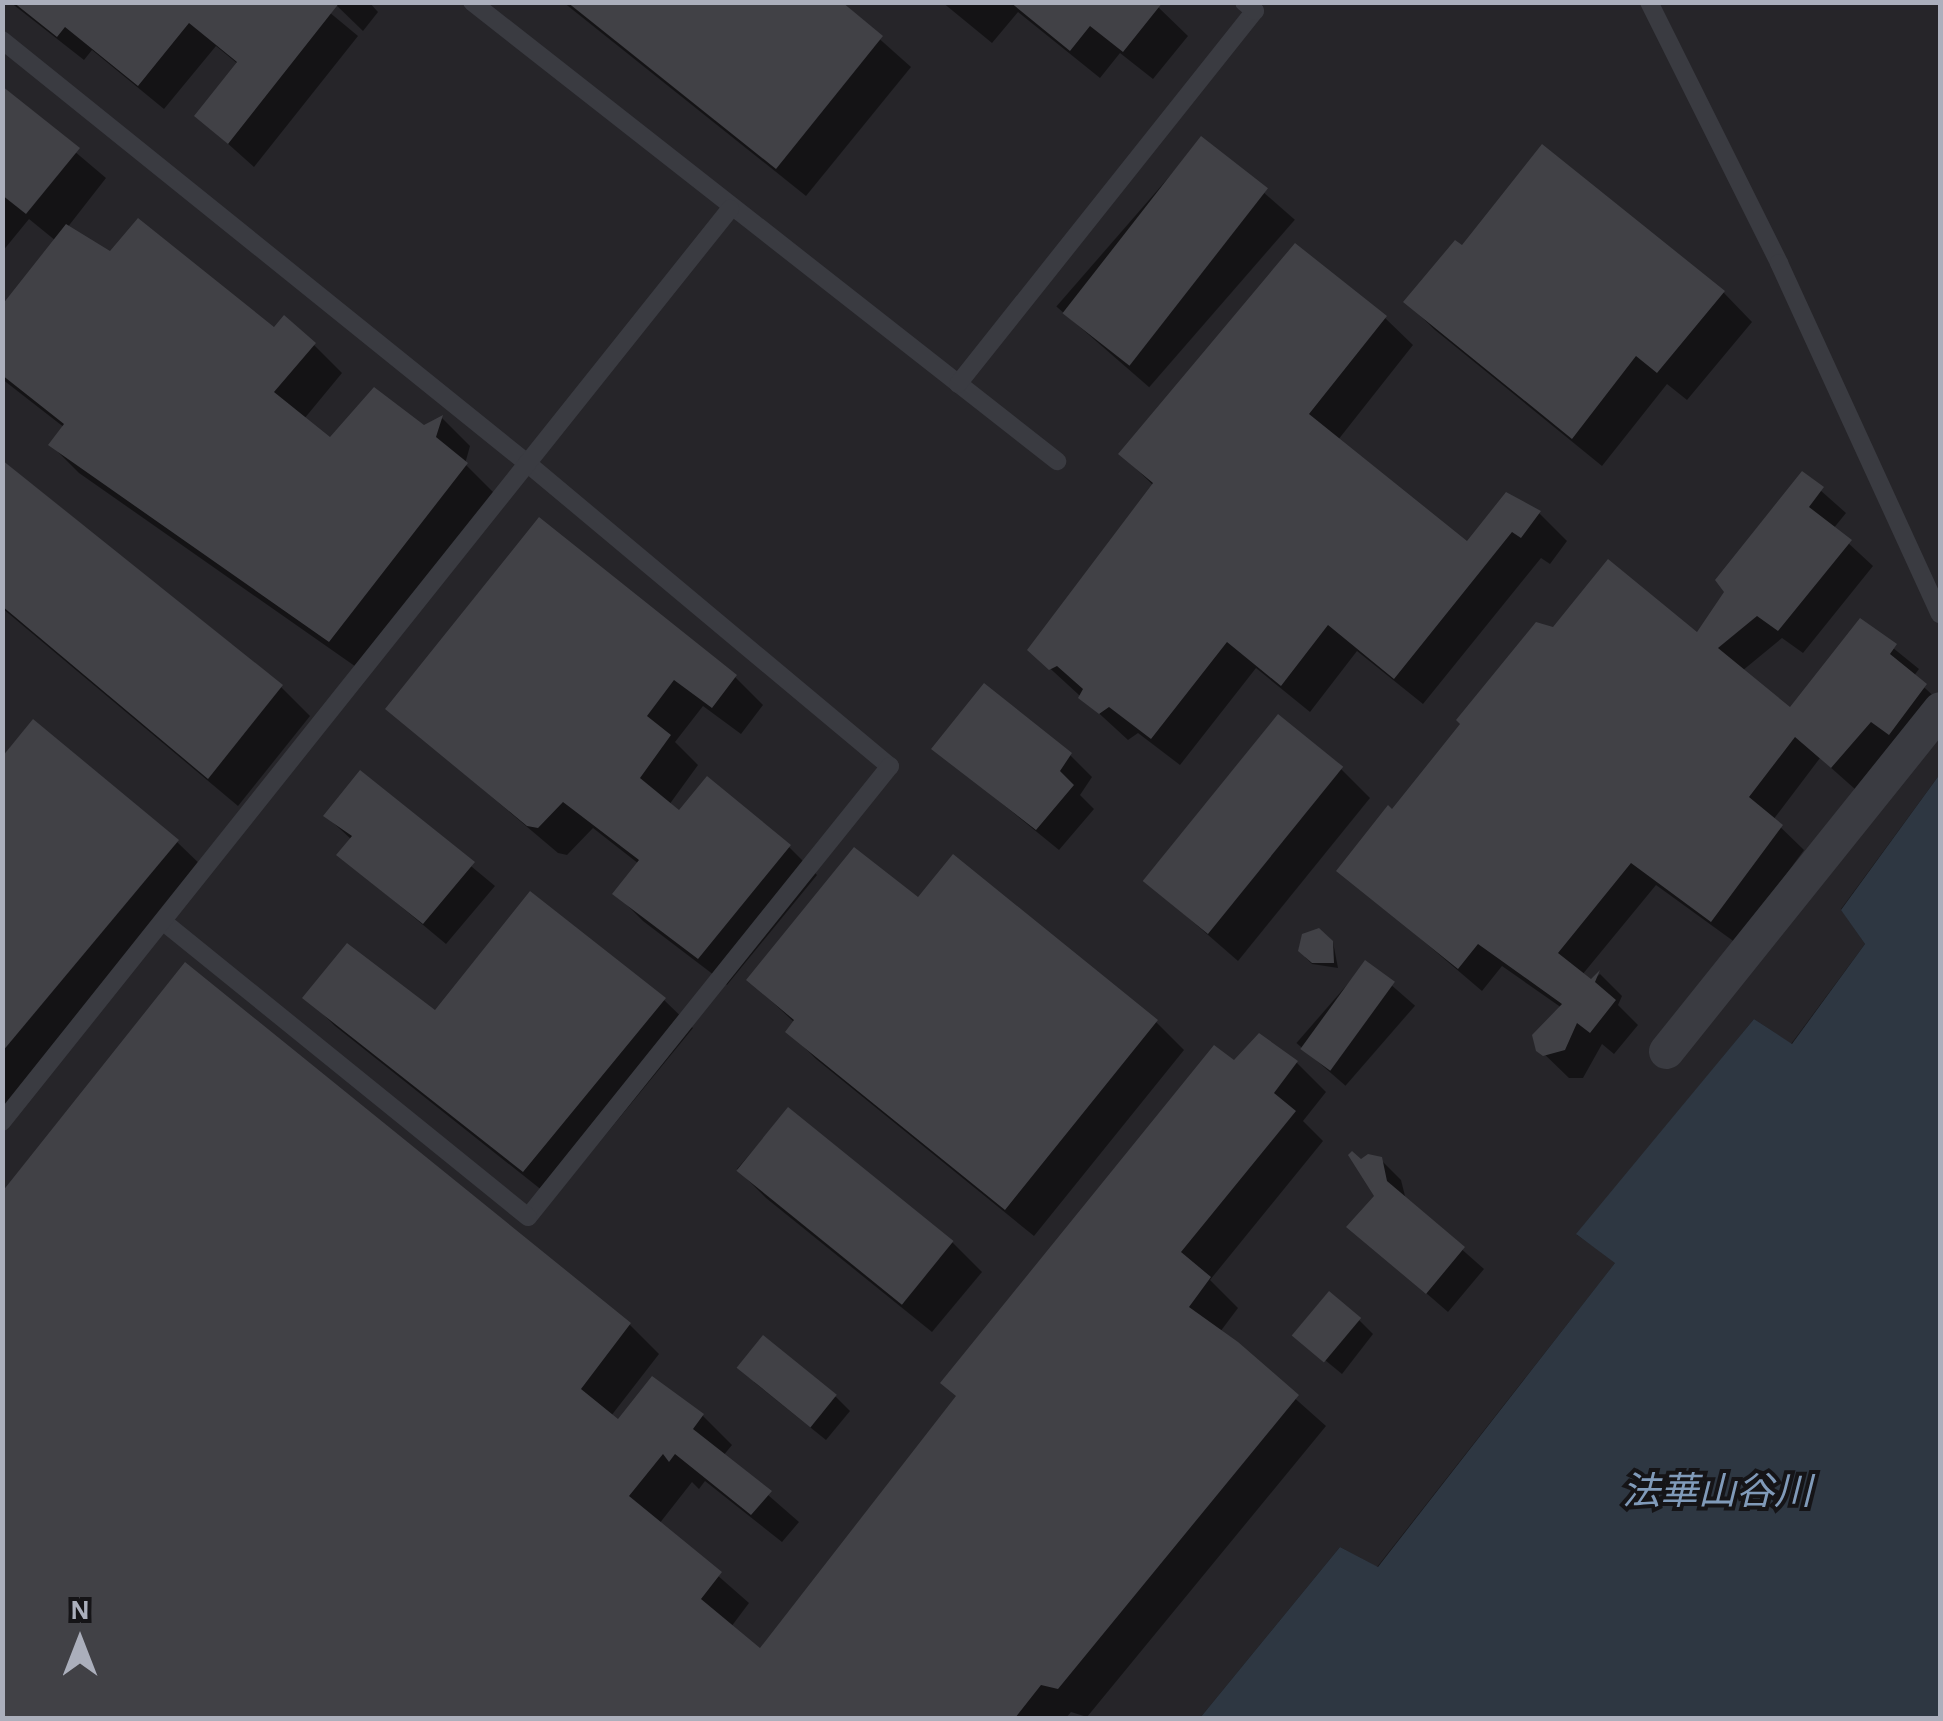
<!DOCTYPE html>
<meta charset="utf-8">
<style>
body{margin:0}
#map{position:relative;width:1943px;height:1721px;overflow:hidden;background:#1a191c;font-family:"Alegreya Sans","Noto Sans JP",sans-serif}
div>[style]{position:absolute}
.built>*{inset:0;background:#262529}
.water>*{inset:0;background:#2e3742}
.shadow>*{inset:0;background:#0007;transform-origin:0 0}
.building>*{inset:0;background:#414146;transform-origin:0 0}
.service>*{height:18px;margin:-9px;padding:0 9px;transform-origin:9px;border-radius:9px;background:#3a3b41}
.minor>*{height:35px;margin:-17.5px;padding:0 17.5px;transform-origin:17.5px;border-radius:17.5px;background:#3a3b41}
span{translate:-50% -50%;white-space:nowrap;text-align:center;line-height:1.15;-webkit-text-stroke:8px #151417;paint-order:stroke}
.water-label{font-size:38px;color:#809ab9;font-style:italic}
.frame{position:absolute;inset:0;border:5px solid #abafbc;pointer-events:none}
.north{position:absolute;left:30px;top:1591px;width:100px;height:100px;-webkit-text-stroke:8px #151417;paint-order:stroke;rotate:0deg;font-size:28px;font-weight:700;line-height:40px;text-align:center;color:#abafbc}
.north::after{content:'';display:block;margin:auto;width:35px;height:45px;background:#abafbc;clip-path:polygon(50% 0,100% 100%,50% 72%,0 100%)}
</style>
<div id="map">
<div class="built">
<div style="clip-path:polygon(3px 3px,1940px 3px,1940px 774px,1841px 909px,1865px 944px,1791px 1044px,1754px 1019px,1577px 1235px,1616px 1262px,1377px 1567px,1340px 1547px,1200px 1718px,3px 1718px)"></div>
</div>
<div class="water">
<div style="clip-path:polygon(1940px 774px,1940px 1718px,1200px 1718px,1340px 1547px,1378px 1567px,1615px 1263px,1576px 1234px,1754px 1019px,1792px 1044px,1865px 944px,1841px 910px)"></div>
</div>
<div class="shadow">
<div style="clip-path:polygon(10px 2px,317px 2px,358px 36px,254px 167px,197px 116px,238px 64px,216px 46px,164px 109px,92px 50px,84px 60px)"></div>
<div style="clip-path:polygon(333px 2px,369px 2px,378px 12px,363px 31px)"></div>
<div style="clip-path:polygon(563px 2px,838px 2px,911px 67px,806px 196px)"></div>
<div style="clip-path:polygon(942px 2px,1160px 2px,1157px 6px,1188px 36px,1153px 79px,1120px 53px,1100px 78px,1018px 12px,992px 43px)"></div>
<div style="clip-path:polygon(2px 90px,106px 178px,67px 228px,111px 254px,314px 345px,342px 373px,304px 419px,331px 441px,424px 428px,442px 418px,470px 446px,465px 464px,495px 494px,359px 669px,79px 473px,51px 445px,65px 428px,2px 379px,2px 310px,56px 241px,29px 219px,2px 252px)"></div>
<div style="left:1202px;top:139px;width:123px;height:222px;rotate:41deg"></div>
<div style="clip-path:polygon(1543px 148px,1724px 293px,1752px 322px,1687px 400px,1667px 384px,1602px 466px,1435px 330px,1406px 302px,1462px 249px)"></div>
<div style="clip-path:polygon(1385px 318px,1413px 345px,1338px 440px,1468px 544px,1506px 496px,1539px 513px,1567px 541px,1550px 564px,1541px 558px,1423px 704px,1357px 651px,1310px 712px,1256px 668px,1180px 765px,1138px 733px,1128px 740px,1030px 650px,1154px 486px,1121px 454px)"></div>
<div style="clip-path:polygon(2px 463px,281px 687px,310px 716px,238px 806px,2px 608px)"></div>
<div style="clip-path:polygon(1802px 474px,1846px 513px,1833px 529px,1873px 566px,1803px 653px,1782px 638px,1742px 671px,1790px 710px,1861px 622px,1919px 669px,1913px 677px,1940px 702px,1856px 790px,1820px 758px,1773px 820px,1804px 850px,1736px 943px,1656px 885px,1582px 975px,1591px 982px,1600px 974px,1622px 996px,1618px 1005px,1638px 1025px,1614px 1054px,1602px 1044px,1583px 1078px,1569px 1078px,1539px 1049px,1562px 1008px,1502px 966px,1482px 991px,1340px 870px,1554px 630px,1698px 635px)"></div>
<div style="clip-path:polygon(540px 521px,735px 677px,763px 705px,741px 734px,703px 706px,675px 742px,698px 765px,669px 805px,679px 814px,789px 847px,817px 875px,727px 985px,643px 921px,615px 893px,639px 864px,593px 828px,567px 855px,558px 853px,388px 709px)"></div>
<div style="clip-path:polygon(935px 749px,1070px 755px,1092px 777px,1080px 795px,1094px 809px,1059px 850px)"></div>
<div style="clip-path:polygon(2px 756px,177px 842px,206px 870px,2px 1116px)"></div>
<div style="clip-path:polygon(1341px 769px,1370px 798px,1238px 961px,1146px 881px)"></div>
<div style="clip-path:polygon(360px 774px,495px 886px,446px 944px,339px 855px,352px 840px,326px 816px)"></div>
<div style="clip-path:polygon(919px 901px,1156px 1022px,1184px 1050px,1034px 1236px,816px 1059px,788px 1031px,795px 1023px,749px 980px)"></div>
<div style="clip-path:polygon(1326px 935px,1333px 942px,1338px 968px,1312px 964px,1305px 957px)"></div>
<div style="left:1366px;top:963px;width:65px;height:106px;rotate:41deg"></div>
<div style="clip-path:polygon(185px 966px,630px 1325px,659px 1354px,611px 1416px,618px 1422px,652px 1379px,703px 1416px,732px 1445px,723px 1456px,799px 1522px,782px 1542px,705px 1481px,699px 1489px,692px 1482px,659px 1524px,749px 1603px,731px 1627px,760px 1652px,1259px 1036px,1297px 1063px,1326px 1092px,1303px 1121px,1323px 1141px,1210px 1280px,1238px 1308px,1220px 1332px,1326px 1426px,1087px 1717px,1071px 1712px,1066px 1718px,2px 1718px,2px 1196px)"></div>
<div style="clip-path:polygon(306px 997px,435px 1013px,664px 1000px,693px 1028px,553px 1199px,335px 1026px)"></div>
<div style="clip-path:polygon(788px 1110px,953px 1243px,982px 1272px,932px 1332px,766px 1198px,737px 1169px)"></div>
<div style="clip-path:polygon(1380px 1159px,1401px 1180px,1406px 1200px,1484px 1269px,1448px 1312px,1350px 1227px,1377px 1196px,1361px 1162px)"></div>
<div style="clip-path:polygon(1359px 1320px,1373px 1334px,1342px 1374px,1297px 1337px)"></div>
<div style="clip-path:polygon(754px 1382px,836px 1397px,850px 1411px,826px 1440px)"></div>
</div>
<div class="building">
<div style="clip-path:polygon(13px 2px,340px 2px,228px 144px,194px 116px,237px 62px,189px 23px,138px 86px,65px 27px,57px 37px)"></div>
<div style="clip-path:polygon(567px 2px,842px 2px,883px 36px,776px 169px)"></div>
<div style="clip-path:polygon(1010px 2px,1163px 2px,1123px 52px,1090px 26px,1070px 51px)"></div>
<div style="clip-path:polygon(2px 86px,80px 148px,26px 214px,2px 195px)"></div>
<div style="left:1201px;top:136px;width:85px;height:225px;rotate:38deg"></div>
<div style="clip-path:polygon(1542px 144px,1725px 291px,1657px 373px,1636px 356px,1572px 439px,1403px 302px,1455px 240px,1462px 245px)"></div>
<div style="clip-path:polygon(138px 218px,274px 327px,284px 315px,316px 343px,274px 392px,330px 437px,374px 387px,424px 425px,443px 415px,436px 437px,468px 463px,329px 642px,48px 445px,64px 424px,2px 375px,2px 305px,66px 224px,110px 251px)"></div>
<div style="clip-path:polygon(1295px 243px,1387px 316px,1309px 414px,1467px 541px,1506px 492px,1541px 511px,1521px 538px,1512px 532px,1394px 679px,1328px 625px,1281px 686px,1227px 642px,1151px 739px,1109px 707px,1099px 714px,1078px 698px,1083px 689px,1057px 666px,1049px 670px,1027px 650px,1153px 483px,1118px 454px)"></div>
<div style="clip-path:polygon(2px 460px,283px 685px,208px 779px,2px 606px)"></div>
<div style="clip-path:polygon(1802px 471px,1824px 487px,1809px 507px,1852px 540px,1778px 631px,1757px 616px,1718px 648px,1790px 707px,1860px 618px,1897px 644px,1890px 654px,1927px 684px,1889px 735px,1871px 722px,1831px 768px,1795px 737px,1749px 797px,1783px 825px,1711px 922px,1631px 863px,1558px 953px,1591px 979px,1600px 970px,1595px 982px,1616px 1000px,1590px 1033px,1577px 1023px,1565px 1050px,1543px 1056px,1536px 1051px,1532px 1035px,1562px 1004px,1478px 944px,1458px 969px,1336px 871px,1388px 805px,1392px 809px,1460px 724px,1456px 720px,1536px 622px,1553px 627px,1608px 559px,1697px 632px,1724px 592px,1715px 580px)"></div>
<div style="clip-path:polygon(539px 517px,737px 675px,712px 708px,674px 680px,647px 716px,671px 735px,640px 778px,679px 810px,707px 776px,791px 845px,698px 959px,612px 894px,639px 860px,563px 802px,538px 828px,527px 826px,385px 709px)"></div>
<div style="clip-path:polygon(984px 683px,1072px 753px,1060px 771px,1074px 785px,1036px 830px,931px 749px)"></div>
<div style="left:1278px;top:714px;width:84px;height:215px;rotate:39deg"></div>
<div style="clip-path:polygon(33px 719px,179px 840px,2px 1052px,2px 757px)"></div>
<div style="clip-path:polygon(360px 770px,475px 862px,423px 924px,336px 855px,352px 836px,323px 816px)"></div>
<div style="clip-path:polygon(854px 847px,918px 897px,953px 854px,1158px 1020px,1005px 1210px,785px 1032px,794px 1020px,746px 980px)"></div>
<div style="clip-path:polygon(530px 891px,666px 998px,523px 1172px,302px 998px,347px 943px,435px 1010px)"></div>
<div style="clip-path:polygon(1319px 928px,1333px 941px,1334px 963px,1312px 963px,1298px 951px,1302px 934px)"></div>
<div style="left:1365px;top:960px;width:37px;height:110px;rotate:36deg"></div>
<div style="clip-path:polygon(185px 962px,631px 1323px,581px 1389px,618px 1419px,652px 1376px,704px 1414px,693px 1429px,772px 1491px,751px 1515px,675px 1454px,669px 1462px,663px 1454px,629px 1496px,722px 1572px,701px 1599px,760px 1648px,956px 1396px,940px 1383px,1214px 1045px,1234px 1060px,1259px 1033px,1298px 1061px,1274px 1093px,1296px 1111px,1181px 1252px,1211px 1277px,1189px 1307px,1238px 1342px,1299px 1395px,1058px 1689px,1041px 1685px,1015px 1718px,2px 1718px,2px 1192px)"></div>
<div style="left:788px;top:1107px;width:213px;height:82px;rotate:39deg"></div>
<div style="clip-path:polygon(1352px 1151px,1361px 1159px,1368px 1154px,1382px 1157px,1387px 1181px,1465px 1247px,1426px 1294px,1346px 1227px,1374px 1196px,1348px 1155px)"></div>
<div style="left:1329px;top:1291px;width:42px;height:58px;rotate:40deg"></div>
<div style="left:763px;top:1335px;width:95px;height:42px;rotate:39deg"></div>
</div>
<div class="service">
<div style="left:472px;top:2px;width:744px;rotate:38.12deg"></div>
<div style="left:1649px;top:2px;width:292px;rotate:63.5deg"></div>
<div style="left:1779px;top:263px;width:386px;rotate:65.4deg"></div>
<div style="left:2px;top:40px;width:674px;rotate:38.86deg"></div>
<div style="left:527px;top:463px;width:473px;rotate:39.9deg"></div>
<div style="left:890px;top:766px;width:578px;rotate:128.75deg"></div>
<div style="left:528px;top:1217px;width:470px;rotate:-141deg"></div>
<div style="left:958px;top:384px;width:477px;rotate:-51.5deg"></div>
<div style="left:1255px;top:11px;width:14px;rotate:-141deg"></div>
<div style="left:2px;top:1122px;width:1168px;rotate:-51.43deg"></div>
</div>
<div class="minor">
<div style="left:1666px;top:1051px;width:438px;rotate:-51.3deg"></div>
</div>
<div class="water-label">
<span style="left:1717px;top:1494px">法華山谷川</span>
</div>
<div class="frame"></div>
<div class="north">N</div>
</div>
